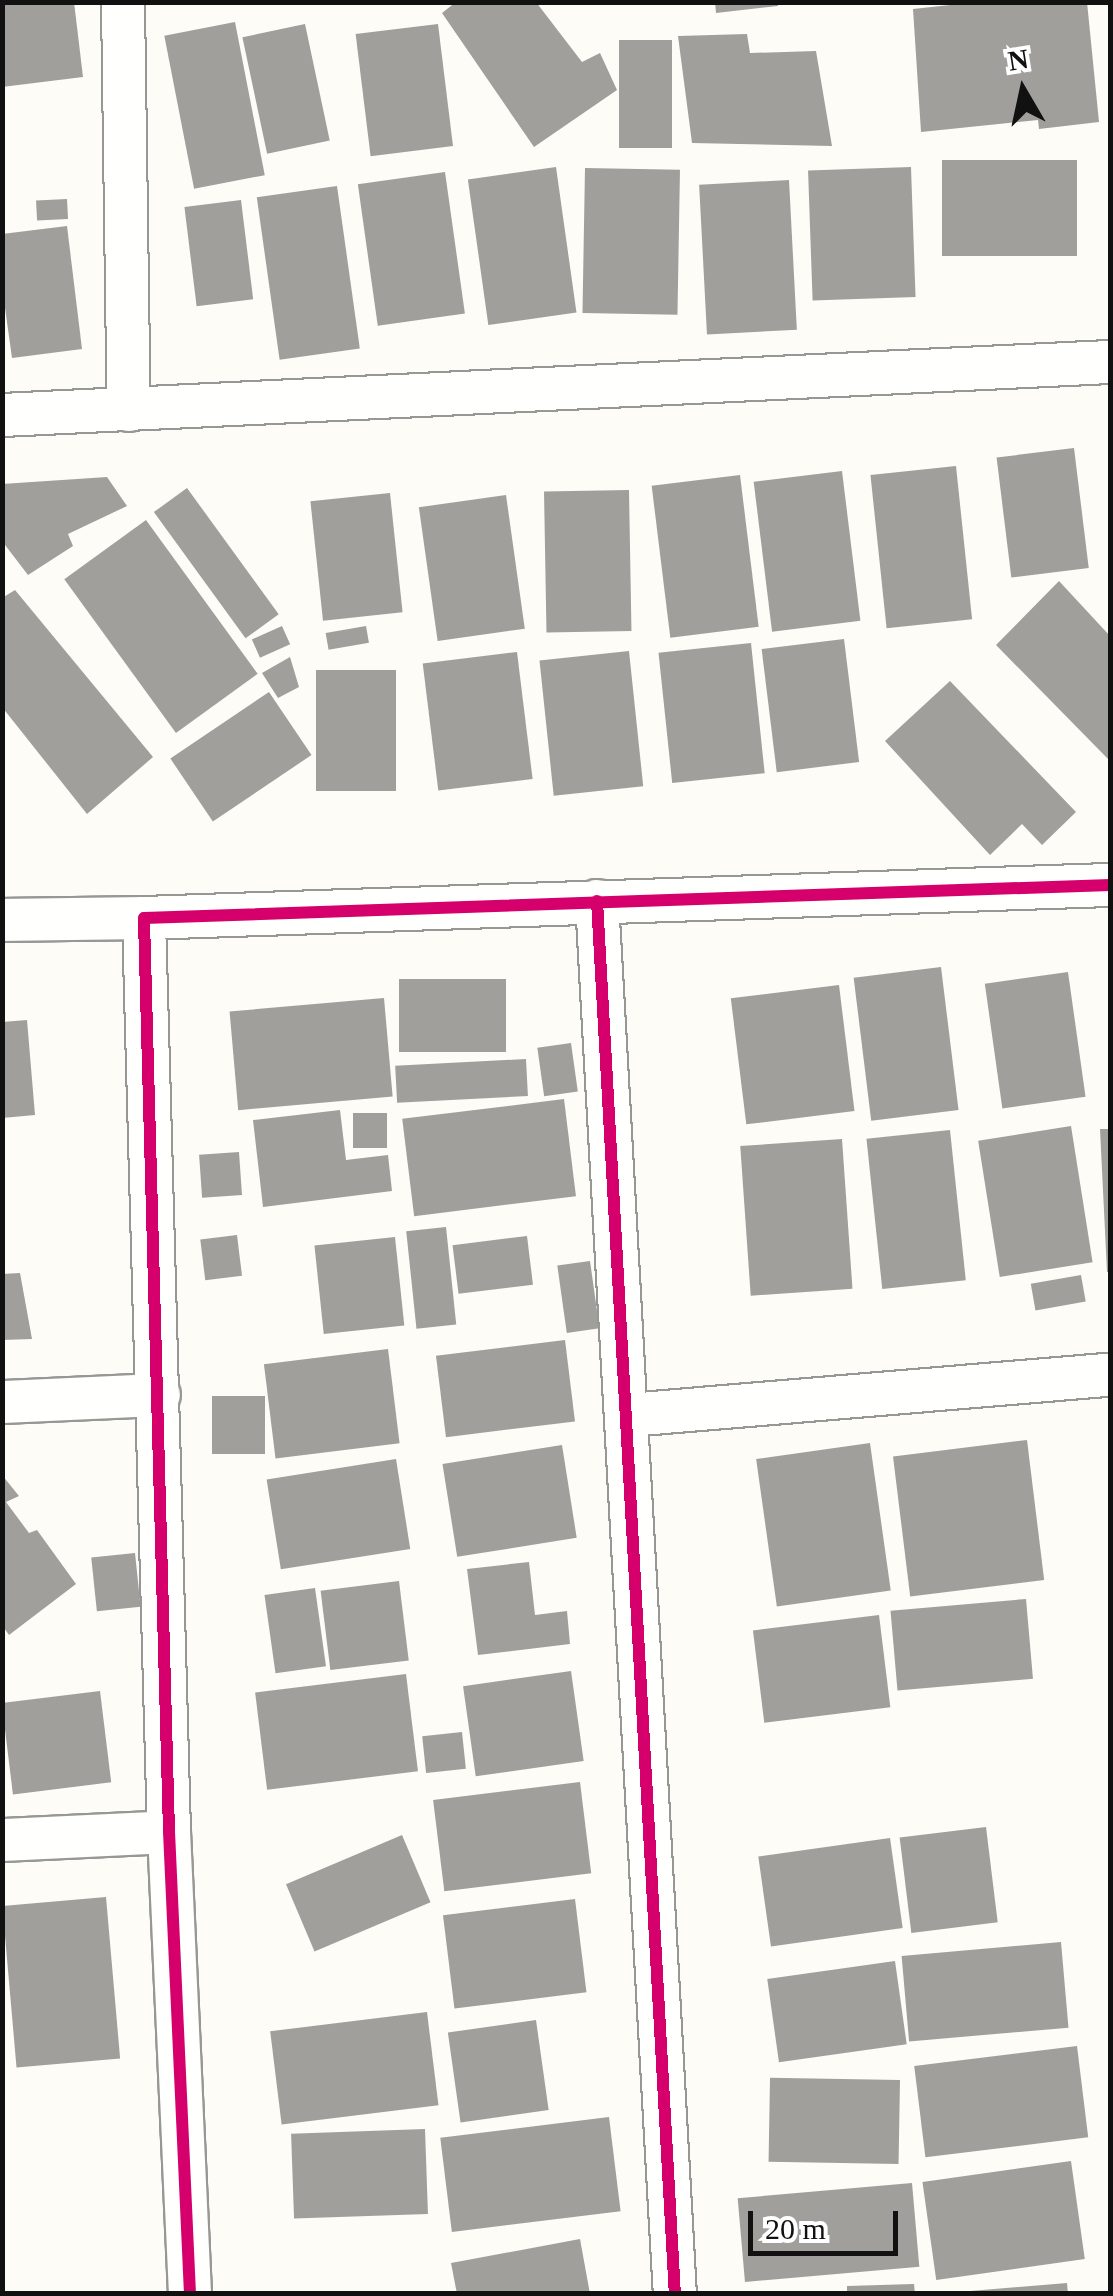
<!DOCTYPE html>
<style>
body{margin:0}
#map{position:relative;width:1113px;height:2296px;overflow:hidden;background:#fdfcf7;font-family:Georgia,serif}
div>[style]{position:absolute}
.building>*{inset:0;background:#a19f9c;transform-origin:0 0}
.roads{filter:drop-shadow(2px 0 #979795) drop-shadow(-2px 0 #979795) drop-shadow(0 2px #979795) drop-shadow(0 -2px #979795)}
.minor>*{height:42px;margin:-21px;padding:0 21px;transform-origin:21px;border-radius:21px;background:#fffffe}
.cycleway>*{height:12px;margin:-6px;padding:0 6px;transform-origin:6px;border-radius:6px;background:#d6006c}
span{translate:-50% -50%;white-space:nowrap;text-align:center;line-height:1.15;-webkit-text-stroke:10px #fff;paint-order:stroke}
.frame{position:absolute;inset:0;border:5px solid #111;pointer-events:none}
.north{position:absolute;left:973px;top:40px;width:100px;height:100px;-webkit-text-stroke:8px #fff;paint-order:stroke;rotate:351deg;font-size:28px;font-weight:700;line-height:40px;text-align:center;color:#111}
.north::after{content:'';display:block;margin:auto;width:35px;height:45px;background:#111;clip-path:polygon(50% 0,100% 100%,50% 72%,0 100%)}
.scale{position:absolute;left:748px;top:2211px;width:150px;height:45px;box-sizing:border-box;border:5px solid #111;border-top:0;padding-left:12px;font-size:30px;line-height:35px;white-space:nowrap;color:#111;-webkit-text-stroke:8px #fff;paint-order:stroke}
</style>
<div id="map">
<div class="building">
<div style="clip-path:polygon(2px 2px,74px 2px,83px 77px,2px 87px)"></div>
<div style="clip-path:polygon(456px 2px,536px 2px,582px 62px,600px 53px,617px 90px,534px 147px,442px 13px)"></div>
<div style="clip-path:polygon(715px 2px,778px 2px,778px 6px,716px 13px)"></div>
<div style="clip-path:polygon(978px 2px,1087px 2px,1099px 122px,1039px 129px,1038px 120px,921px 132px,913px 9px)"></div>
<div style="left:235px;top:22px;width:156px;height:72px;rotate:79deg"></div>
<div style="left:305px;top:24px;width:119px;height:64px;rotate:78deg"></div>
<div style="left:438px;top:24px;width:123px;height:83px;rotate:83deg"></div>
<div style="clip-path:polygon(747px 34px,750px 53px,816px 51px,832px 146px,692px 143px,678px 36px)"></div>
<div style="left:619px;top:40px;width:53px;height:108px"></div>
<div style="left:942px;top:160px;width:135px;height:96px"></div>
<div style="left:556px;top:167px;width:147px;height:89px;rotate:82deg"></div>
<div style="left:911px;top:167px;width:130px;height:103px;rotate:88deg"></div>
<div style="left:585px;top:168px;width:95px;height:145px;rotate:1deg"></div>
<div style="left:445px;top:172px;width:143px;height:88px;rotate:82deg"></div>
<div style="left:789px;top:180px;width:150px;height:90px;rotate:87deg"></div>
<div style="left:337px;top:186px;width:164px;height:81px;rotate:82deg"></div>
<div style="left:67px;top:199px;width:20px;height:31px;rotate:87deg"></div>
<div style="left:241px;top:200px;width:100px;height:57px;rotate:83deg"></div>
<div style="clip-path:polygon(67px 226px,82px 349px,12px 358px,2px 286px,2px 234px)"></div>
<div style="left:1074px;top:448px;width:121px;height:78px;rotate:83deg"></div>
<div style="left:956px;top:466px;width:154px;height:86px;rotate:84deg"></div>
<div style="left:842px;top:471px;width:151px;height:89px;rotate:83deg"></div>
<div style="left:740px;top:475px;width:153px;height:89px;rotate:83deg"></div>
<div style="clip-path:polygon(107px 477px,127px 506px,68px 534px,73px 546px,28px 575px,2px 541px,2px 484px)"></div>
<div style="left:187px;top:488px;width:156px;height:41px;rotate:54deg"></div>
<div style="left:629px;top:490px;width:141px;height:85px;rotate:89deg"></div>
<div style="left:390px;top:493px;width:120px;height:80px;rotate:84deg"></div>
<div style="left:506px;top:495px;width:135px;height:88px;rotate:82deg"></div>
<div style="left:146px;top:520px;width:190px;height:101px;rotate:54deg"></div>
<div style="clip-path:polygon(1059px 581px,1110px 636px,1110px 761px,996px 645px)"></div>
<div style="clip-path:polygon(15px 590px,153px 757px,87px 814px,2px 707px,2px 598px)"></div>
<div style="left:282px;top:626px;width:20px;height:33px;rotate:66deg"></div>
<div style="left:366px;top:626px;width:17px;height:41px;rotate:80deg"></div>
<div style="left:844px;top:639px;width:124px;height:83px;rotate:83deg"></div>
<div style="left:751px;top:643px;width:131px;height:93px;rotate:84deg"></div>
<div style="left:629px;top:651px;width:136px;height:90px;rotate:84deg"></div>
<div style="left:517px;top:652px;width:128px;height:95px;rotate:83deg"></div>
<div style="clip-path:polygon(290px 657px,299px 687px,278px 698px,262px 673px)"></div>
<div style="left:396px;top:670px;width:121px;height:80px;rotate:90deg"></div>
<div style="clip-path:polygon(950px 681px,1076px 812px,1042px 845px,1022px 824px,990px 855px,885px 741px)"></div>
<div style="left:269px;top:692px;width:76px;height:119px;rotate:56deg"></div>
<div style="left:941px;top:967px;width:144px;height:88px;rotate:83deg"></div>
<div style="left:1068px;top:972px;width:126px;height:84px;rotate:82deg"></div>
<div style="left:506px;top:979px;width:73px;height:107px;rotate:90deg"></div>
<div style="left:839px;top:985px;width:127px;height:109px;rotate:83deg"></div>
<div style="left:384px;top:998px;width:99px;height:155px;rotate:85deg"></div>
<div style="clip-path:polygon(27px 1020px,35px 1115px,2px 1118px,2px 1022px)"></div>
<div style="left:571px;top:1043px;width:49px;height:34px;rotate:82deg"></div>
<div style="left:526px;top:1059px;width:37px;height:131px;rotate:87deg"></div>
<div style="left:564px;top:1099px;width:98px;height:163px;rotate:83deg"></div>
<div style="clip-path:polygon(340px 1110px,346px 1160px,388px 1155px,392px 1191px,263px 1207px,253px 1120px)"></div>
<div style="left:387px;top:1113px;width:35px;height:34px;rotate:90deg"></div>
<div style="left:1071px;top:1126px;width:138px;height:94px;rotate:81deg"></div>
<div style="clip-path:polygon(1100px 1129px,1110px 1129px,1110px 1272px,1107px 1272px)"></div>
<div style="left:950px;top:1130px;width:151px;height:84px;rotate:84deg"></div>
<div style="left:842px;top:1139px;width:150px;height:102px;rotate:86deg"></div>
<div style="left:239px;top:1152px;width:43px;height:40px;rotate:86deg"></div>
<div style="left:446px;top:1227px;width:98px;height:40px;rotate:84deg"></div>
<div style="left:237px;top:1235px;width:41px;height:37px;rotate:83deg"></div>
<div style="left:527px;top:1236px;width:49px;height:75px;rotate:83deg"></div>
<div style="left:395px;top:1237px;width:89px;height:81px;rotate:84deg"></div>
<div style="left:590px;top:1261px;width:68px;height:33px;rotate:82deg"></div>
<div style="clip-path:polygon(20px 1273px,32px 1339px,2px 1340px,2px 1274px)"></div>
<div style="left:1081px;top:1275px;width:27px;height:51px;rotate:80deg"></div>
<div style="left:565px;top:1340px;width:82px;height:130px;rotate:83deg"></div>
<div style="left:388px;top:1349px;width:95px;height:125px;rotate:83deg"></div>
<div style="left:212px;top:1396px;width:53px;height:58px"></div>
<div style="left:1027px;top:1440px;width:141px;height:135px;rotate:83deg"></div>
<div style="left:870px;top:1443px;width:149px;height:115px;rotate:82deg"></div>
<div style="left:562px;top:1445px;width:94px;height:121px;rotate:81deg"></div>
<div style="left:396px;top:1459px;width:91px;height:131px;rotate:81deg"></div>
<div style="clip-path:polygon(2px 1475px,19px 1496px,6px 1502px,29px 1533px,37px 1530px,76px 1584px,9px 1635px,2px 1625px)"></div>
<div style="left:135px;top:1553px;width:54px;height:44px;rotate:84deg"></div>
<div style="clip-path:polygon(529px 1562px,535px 1615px,567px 1611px,570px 1644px,478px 1655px,467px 1569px)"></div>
<div style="left:399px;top:1581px;width:80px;height:79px;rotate:83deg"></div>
<div style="left:315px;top:1588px;width:79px;height:51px;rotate:82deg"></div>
<div style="left:1026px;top:1599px;width:80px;height:136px;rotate:85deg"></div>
<div style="left:879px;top:1615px;width:93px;height:127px;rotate:83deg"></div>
<div style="left:571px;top:1671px;width:91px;height:109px;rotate:82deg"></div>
<div style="left:406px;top:1674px;width:98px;height:152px;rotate:83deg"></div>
<div style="left:100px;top:1691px;width:92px;height:99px;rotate:83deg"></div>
<div style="left:462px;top:1732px;width:37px;height:40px;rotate:84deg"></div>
<div style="left:580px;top:1782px;width:92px;height:148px;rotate:83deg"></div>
<div style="left:986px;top:1827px;width:96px;height:87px;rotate:83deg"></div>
<div style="left:402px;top:1835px;width:73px;height:126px;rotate:67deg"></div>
<div style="left:890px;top:1838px;width:91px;height:133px;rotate:82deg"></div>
<div style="left:106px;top:1897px;width:162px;height:104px;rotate:85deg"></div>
<div style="left:575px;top:1899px;width:94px;height:133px;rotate:83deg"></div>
<div style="left:1061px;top:1942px;width:86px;height:160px;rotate:85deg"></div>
<div style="left:895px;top:1961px;width:84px;height:129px;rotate:82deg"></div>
<div style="left:427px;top:2012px;width:94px;height:158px;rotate:83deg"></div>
<div style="left:536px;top:2020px;width:91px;height:89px;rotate:82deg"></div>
<div style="left:1077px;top:2046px;width:92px;height:164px;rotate:83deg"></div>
<div style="left:900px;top:2080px;width:84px;height:130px;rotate:91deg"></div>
<div style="left:609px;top:2117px;width:95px;height:170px;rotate:83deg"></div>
<div style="left:425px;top:2129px;width:85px;height:134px;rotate:88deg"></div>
<div style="left:1071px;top:2161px;width:99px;height:150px;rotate:82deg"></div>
<div style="left:912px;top:2183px;width:84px;height:175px;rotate:85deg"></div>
<div style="clip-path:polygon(580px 2239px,590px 2294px,457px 2294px,451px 2263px)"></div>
<div style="clip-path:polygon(1067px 2283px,1068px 2294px,970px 2294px,970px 2291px)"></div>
<div style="clip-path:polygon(914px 2284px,915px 2294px,847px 2294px,847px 2286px)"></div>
</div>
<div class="roads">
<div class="minor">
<div style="left:123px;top:2px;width:408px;rotate:89.2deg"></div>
<div style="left:2px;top:415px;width:1109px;rotate:-2.74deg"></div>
<div style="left:597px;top:901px;width:1395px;rotate:86.8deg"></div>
<div style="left:2px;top:920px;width:142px;rotate:-0.8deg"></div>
<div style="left:2px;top:1402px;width:157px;rotate:-2.6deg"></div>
<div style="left:629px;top:1415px;width:483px;rotate:-4.8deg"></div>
<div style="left:2px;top:1840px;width:167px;rotate:-2.7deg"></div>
<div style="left:190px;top:2294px;width:462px;rotate:-92.6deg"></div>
<div style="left:169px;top:1832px;width:914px;rotate:-91.57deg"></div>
<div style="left:144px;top:918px;width:967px;rotate:-1.96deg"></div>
</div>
</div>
<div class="cycleway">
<div style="left:597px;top:901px;width:1395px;rotate:86.8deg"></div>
<div style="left:190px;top:2294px;width:462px;rotate:-92.6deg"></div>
<div style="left:169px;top:1832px;width:914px;rotate:-91.57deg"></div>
<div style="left:144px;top:918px;width:967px;rotate:-1.96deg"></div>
</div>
<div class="frame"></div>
<div class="north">N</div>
<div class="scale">20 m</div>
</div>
